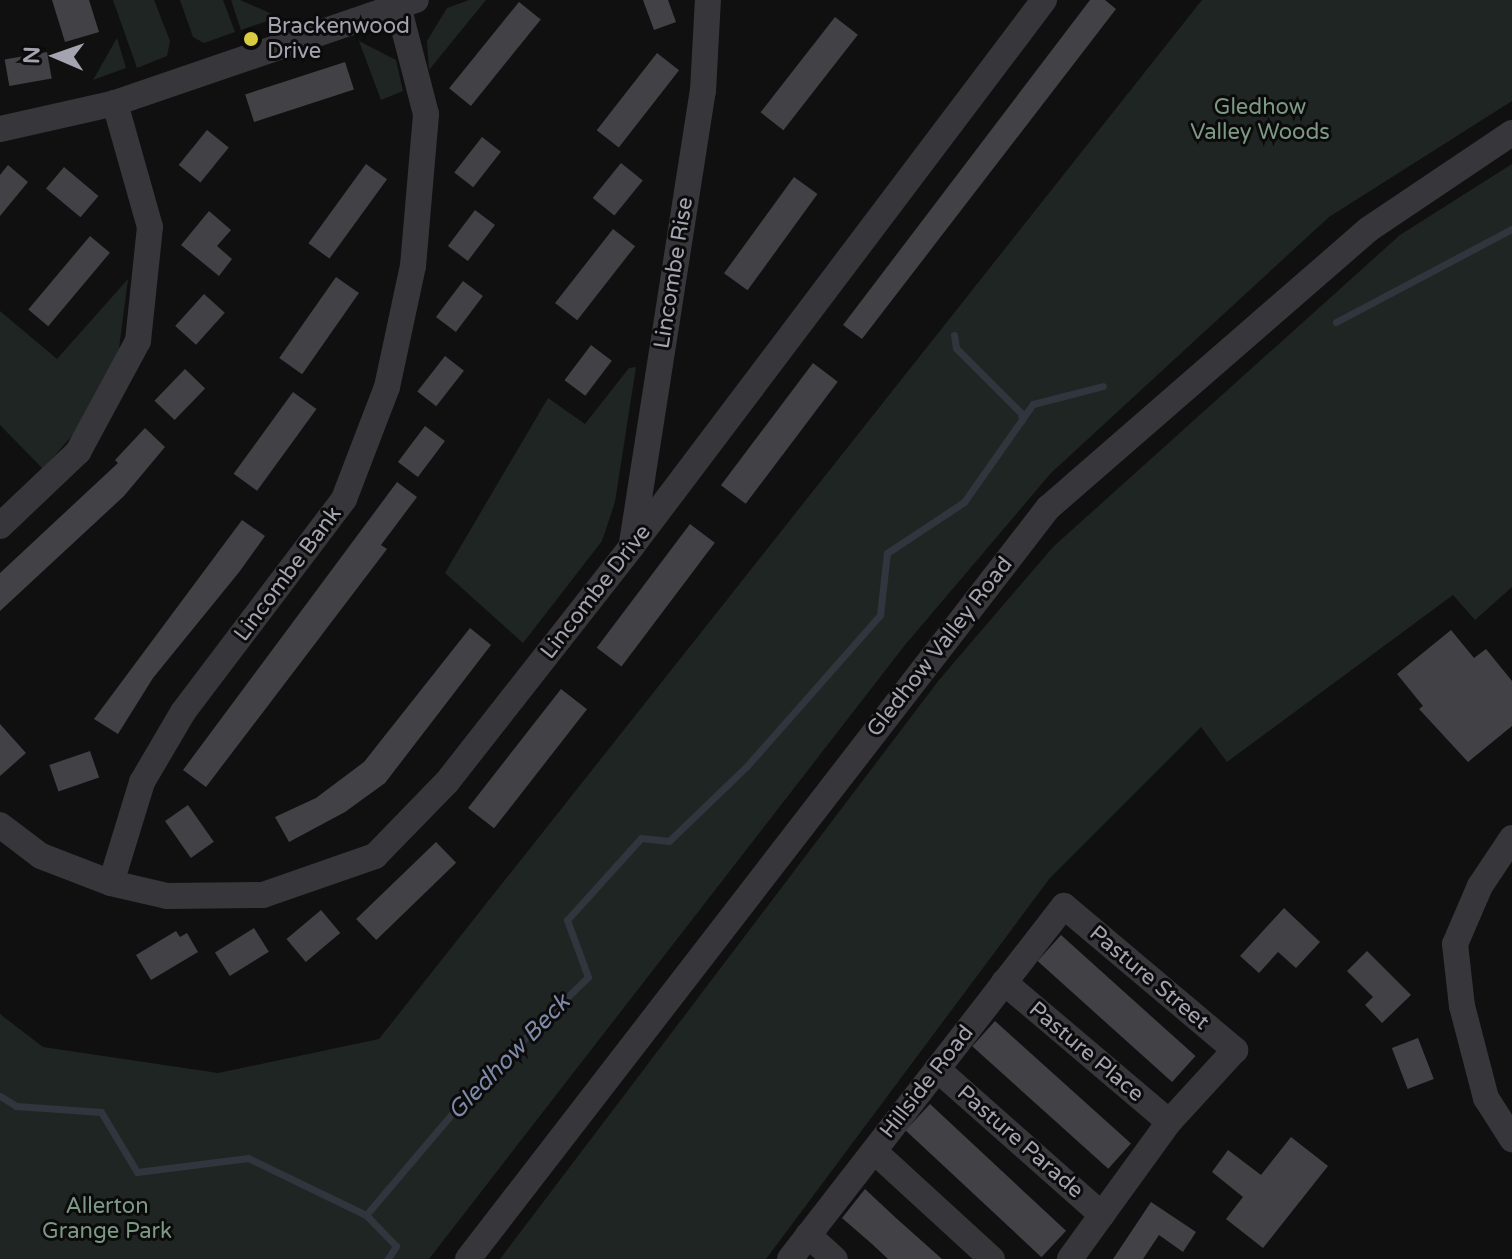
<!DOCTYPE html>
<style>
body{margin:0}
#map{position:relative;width:1512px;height:1259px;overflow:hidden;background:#101011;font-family:"Varela Round",sans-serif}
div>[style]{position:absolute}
.green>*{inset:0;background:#1f2522}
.stream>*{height:7px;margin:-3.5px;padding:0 3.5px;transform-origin:3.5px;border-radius:3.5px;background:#31353e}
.building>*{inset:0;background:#424246;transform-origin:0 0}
.minor>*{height:26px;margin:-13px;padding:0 13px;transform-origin:13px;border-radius:13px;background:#37373b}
.dots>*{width:22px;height:22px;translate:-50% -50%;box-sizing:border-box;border:4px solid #0c0b0c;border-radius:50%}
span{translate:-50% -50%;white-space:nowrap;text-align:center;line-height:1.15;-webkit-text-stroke:6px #0c0b0c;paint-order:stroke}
.poi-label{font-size:22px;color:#a3a4b0}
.left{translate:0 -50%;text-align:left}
.park-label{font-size:22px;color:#7c9985}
.street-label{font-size:22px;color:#a3a4b0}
.water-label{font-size:24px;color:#7e8aa8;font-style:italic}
.north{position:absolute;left:16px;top:16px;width:80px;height:80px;-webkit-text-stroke:6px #0c0b0c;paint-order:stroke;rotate:272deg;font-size:22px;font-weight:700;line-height:32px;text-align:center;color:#a3a4b0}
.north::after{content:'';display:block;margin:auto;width:28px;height:36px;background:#a3a4b0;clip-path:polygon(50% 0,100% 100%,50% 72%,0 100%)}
</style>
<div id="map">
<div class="green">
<div style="clip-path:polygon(113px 0,154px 0,170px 41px,167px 56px,137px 68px)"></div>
<div style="clip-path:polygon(180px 0,223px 0,235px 32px,204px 43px,193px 37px)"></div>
<div style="clip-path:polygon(231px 0,240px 0,279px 17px,241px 30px)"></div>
<div style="clip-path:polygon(469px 0,486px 0,429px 70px,427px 41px,447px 8px)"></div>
<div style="clip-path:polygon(1202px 0,1512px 0,1512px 101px,1329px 217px,1051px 473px,905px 645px,429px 1259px,0 1259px,0 1014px,43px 1047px,218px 1073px,379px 1039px)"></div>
<div style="clip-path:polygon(117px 38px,126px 68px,93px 80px)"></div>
<div style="clip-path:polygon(359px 41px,396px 60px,403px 91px,381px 100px)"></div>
<div style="clip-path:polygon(1512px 164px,1512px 587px,1475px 620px,1453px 595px,1227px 762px,1201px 727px,1050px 878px,766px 1259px,500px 1259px,939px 680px,1053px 547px,1400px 235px)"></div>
<div style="clip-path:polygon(128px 279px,119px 349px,84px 422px,43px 469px,0 425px,0 311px,57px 359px)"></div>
<div style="clip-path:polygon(636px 367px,615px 502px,602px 541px,523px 643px,445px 573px,548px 398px,585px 424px,629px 368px)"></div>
</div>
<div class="stream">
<div style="left:1336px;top:322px;width:199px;rotate:-27.9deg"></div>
<div style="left:954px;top:335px;width:13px;rotate:81deg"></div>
<div style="left:956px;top:348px;width:92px;rotate:45deg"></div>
<div style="left:1021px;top:413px;width:7px;rotate:82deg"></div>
<div style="left:0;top:1096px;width:19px;rotate:32deg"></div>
<div style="left:16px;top:1106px;width:85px;rotate:4deg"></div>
<div style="left:101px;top:1112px;width:70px;rotate:59deg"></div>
<div style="left:137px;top:1172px;width:112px;rotate:-7.2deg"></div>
<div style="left:248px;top:1158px;width:131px;rotate:25.8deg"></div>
<div style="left:366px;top:1215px;width:162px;rotate:-49.7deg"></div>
<div style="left:471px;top:1091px;width:163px;rotate:-44.3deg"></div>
<div style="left:588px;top:977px;width:61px;rotate:-110.2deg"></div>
<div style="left:567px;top:920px;width:110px;rotate:-47.9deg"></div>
<div style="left:641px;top:838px;width:28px;rotate:6deg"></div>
<div style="left:669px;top:841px;width:107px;rotate:-43.9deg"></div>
<div style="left:746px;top:767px;width:203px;rotate:-48.6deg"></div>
<div style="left:880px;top:615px;width:62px;rotate:-83.6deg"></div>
<div style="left:887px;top:553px;width:92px;rotate:-33.5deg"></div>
<div style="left:964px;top:502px;width:120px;rotate:-54.9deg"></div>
<div style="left:1033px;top:404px;width:72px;rotate:-14.4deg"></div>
<div style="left:366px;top:1215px;width:43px;rotate:45.9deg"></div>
<div style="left:396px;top:1246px;width:15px;rotate:122deg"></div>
</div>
<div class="building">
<div style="clip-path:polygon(52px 0,89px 0,99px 32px,65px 42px)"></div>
<div style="clip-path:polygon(643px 0,668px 0,676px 22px,654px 30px)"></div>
<div style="clip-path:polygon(1090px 0,1105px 0,1116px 9px,862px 339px,843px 325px)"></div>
<div style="left:519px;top:2px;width:28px;height:111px;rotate:39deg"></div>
<div style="left:835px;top:17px;width:29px;height:121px;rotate:38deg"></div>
<div style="left:47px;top:52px;width:27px;height:43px;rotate:80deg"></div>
<div style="left:657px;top:53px;width:28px;height:98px;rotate:38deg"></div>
<div style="left:345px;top:62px;width:29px;height:105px;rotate:72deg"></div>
<div style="left:207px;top:130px;width:28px;height:45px;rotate:39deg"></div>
<div style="left:482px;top:137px;width:24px;height:45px;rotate:38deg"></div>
<div style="left:621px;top:163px;width:28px;height:45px;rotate:39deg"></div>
<div style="left:366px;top:164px;width:26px;height:98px;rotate:36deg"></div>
<div style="clip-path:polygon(8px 165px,28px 182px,0 216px,0 175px)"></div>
<div style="left:64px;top:167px;width:45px;height:28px;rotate:40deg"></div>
<div style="left:794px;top:177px;width:29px;height:119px;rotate:36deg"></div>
<div style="left:475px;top:210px;width:25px;height:45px;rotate:37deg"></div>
<div style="clip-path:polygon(209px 211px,231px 230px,217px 246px,232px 259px,219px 276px,181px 245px)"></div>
<div style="left:613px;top:229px;width:28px;height:94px;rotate:38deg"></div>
<div style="left:90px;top:236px;width:26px;height:96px;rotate:40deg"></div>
<div style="left:336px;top:277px;width:28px;height:99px;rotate:35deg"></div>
<div style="left:463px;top:281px;width:25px;height:45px;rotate:37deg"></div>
<div style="left:204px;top:294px;width:28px;height:43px;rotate:42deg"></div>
<div style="left:591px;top:345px;width:26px;height:44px;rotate:37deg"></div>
<div style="left:445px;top:356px;width:24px;height:45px;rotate:38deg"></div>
<div style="left:813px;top:363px;width:31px;height:153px;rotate:37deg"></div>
<div style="left:185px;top:369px;width:28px;height:44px;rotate:44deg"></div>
<div style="left:293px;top:392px;width:29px;height:101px;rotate:36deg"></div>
<div style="left:425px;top:426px;width:25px;height:45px;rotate:37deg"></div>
<div style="clip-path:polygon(145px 428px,165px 447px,124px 496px,0 611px,0 573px,118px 463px,115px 460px)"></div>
<div style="clip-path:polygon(397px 482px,417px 497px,381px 545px,387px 549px,206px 787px,183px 770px)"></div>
<div style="clip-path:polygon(242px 520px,265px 536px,240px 571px,153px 678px,118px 734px,94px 719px)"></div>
<div style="left:690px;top:524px;width:31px;height:155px;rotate:37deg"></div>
<div style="clip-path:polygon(470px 628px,491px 645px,385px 783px,345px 812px,289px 842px,275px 817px,316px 798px,364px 762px)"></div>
<div style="clip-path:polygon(1451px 630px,1474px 658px,1486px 649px,1512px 681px,1512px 726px,1468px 762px,1419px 709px,1423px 706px,1397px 674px)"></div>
<div style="left:561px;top:689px;width:33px;height:151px;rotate:38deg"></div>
<div style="clip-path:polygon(0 724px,26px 753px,0 776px)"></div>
<div style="left:90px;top:751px;width:28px;height:43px;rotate:71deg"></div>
<div style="left:188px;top:805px;width:45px;height:28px;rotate:55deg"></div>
<div style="left:436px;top:842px;width:29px;height:111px;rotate:46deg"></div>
<div style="clip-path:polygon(1284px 908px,1320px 942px,1296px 968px,1278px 952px,1259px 973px,1240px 956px)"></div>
<div style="left:321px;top:910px;width:30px;height:45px;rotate:50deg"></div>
<div style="left:254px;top:928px;width:28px;height:46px;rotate:58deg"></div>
<div style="clip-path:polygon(176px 931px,180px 937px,187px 933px,198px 952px,151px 980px,136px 955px)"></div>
<div style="left:1061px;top:935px;width:181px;height:35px;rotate:42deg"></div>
<div style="clip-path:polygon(1367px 951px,1411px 995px,1382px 1023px,1365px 1005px,1373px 997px,1347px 971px)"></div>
<div style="left:995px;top:1021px;width:183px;height:34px;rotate:42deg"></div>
<div style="left:1418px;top:1038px;width:44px;height:28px;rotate:69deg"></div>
<div style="left:930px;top:1104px;width:186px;height:36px;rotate:43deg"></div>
<div style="clip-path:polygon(1291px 1137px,1328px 1166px,1263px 1248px,1226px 1219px,1243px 1197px,1212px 1172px,1228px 1150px,1261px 1175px)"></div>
<div style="clip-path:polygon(865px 1189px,896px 1218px,942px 1259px,888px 1259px,872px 1244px,842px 1218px)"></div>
<div style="clip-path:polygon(1151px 1202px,1196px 1232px,1183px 1252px,1159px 1235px,1143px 1259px,1113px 1259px)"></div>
</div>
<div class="minor">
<div style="left:0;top:129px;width:118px;rotate:-12.7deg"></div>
<div style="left:115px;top:103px;width:318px;rotate:-18.9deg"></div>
<div style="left:0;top:526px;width:108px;rotate:-43.5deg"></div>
<div style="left:78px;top:452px;width:126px;rotate:-61.6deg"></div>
<div style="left:138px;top:341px;width:115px;rotate:-84deg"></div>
<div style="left:150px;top:227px;width:129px;rotate:-105.8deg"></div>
<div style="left:632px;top:543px;width:458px;rotate:-81.1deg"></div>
<div style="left:703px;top:91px;width:91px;rotate:-86.9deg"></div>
<div style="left:0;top:825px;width:51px;rotate:37.1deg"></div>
<div style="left:41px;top:856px;width:75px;rotate:21.1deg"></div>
<div style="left:111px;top:883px;width:57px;rotate:13.1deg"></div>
<div style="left:167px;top:896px;width:96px;rotate:-0.6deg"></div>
<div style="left:263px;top:895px;width:119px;rotate:-19.2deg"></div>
<div style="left:375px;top:856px;width:103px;rotate:-45.8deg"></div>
<div style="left:447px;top:782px;width:300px;rotate:-51.9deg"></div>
<div style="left:632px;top:546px;width:684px;rotate:-52.96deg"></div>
<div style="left:1512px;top:838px;width:58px;rotate:123.7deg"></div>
<div style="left:1480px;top:886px;width:63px;rotate:113.3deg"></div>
<div style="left:1455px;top:944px;width:62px;rotate:83.6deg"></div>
<div style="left:1462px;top:1006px;width:95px;rotate:75.4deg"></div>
<div style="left:1486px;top:1098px;width:49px;rotate:57.6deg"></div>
<div style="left:111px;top:883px;width:106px;rotate:-72.9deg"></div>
<div style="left:142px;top:782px;width:81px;rotate:-59.6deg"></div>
<div style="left:183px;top:712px;width:267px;rotate:-52.9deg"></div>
<div style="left:344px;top:499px;width:120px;rotate:-69deg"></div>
<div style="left:387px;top:387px;width:124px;rotate:-77.9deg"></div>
<div style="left:413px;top:266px;width:153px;rotate:-85.1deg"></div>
<div style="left:426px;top:114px;width:112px;rotate:-104.5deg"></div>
<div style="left:1004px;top:982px;width:216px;rotate:40.3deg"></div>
<div style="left:937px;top:1069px;width:220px;rotate:41.5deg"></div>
<div style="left:874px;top:1151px;width:160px;rotate:42.5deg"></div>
<div style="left:808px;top:1235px;width:36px;rotate:42deg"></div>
<div style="left:468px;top:1259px;width:949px;rotate:-52.32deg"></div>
<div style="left:1048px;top:508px;width:425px;rotate:-41deg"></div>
<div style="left:1369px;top:229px;width:172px;rotate:-33.9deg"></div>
<div style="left:790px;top:1259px;width:447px;rotate:-52.2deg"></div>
<div style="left:1064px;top:906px;width:224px;rotate:40.1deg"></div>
<div style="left:1235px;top:1050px;width:98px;rotate:132.5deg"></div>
<div style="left:1169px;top:1122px;width:169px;rotate:125.9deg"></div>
</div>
<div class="dots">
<div style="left:251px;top:39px;background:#dacc40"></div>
</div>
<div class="poi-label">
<span class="left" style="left:267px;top:39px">Brackenwood<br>Drive</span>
</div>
<div class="park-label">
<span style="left:1260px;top:120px">Gledhow<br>Valley Woods</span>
<span style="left:107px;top:1219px">Allerton<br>Grange Park</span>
</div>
<div class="street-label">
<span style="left:674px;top:273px;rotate:-81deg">Lincombe Rise</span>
<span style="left:288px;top:574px;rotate:-53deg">Lincombe Bank</span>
<span style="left:596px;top:592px;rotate:-52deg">Lincombe Drive</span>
<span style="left:940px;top:647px;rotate:-52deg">Gledhow Valley Road</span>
<span style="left:1149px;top:978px;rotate:40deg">Pasture Street</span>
<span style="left:1086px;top:1052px;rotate:40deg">Pasture Place</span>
<span style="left:927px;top:1082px;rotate:-52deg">Hillside Road</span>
<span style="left:1020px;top:1142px;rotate:41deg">Pasture Parade</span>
</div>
<div class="water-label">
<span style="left:509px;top:1057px;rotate:-46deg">Gledhow Beck</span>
</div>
<div class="north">N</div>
</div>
